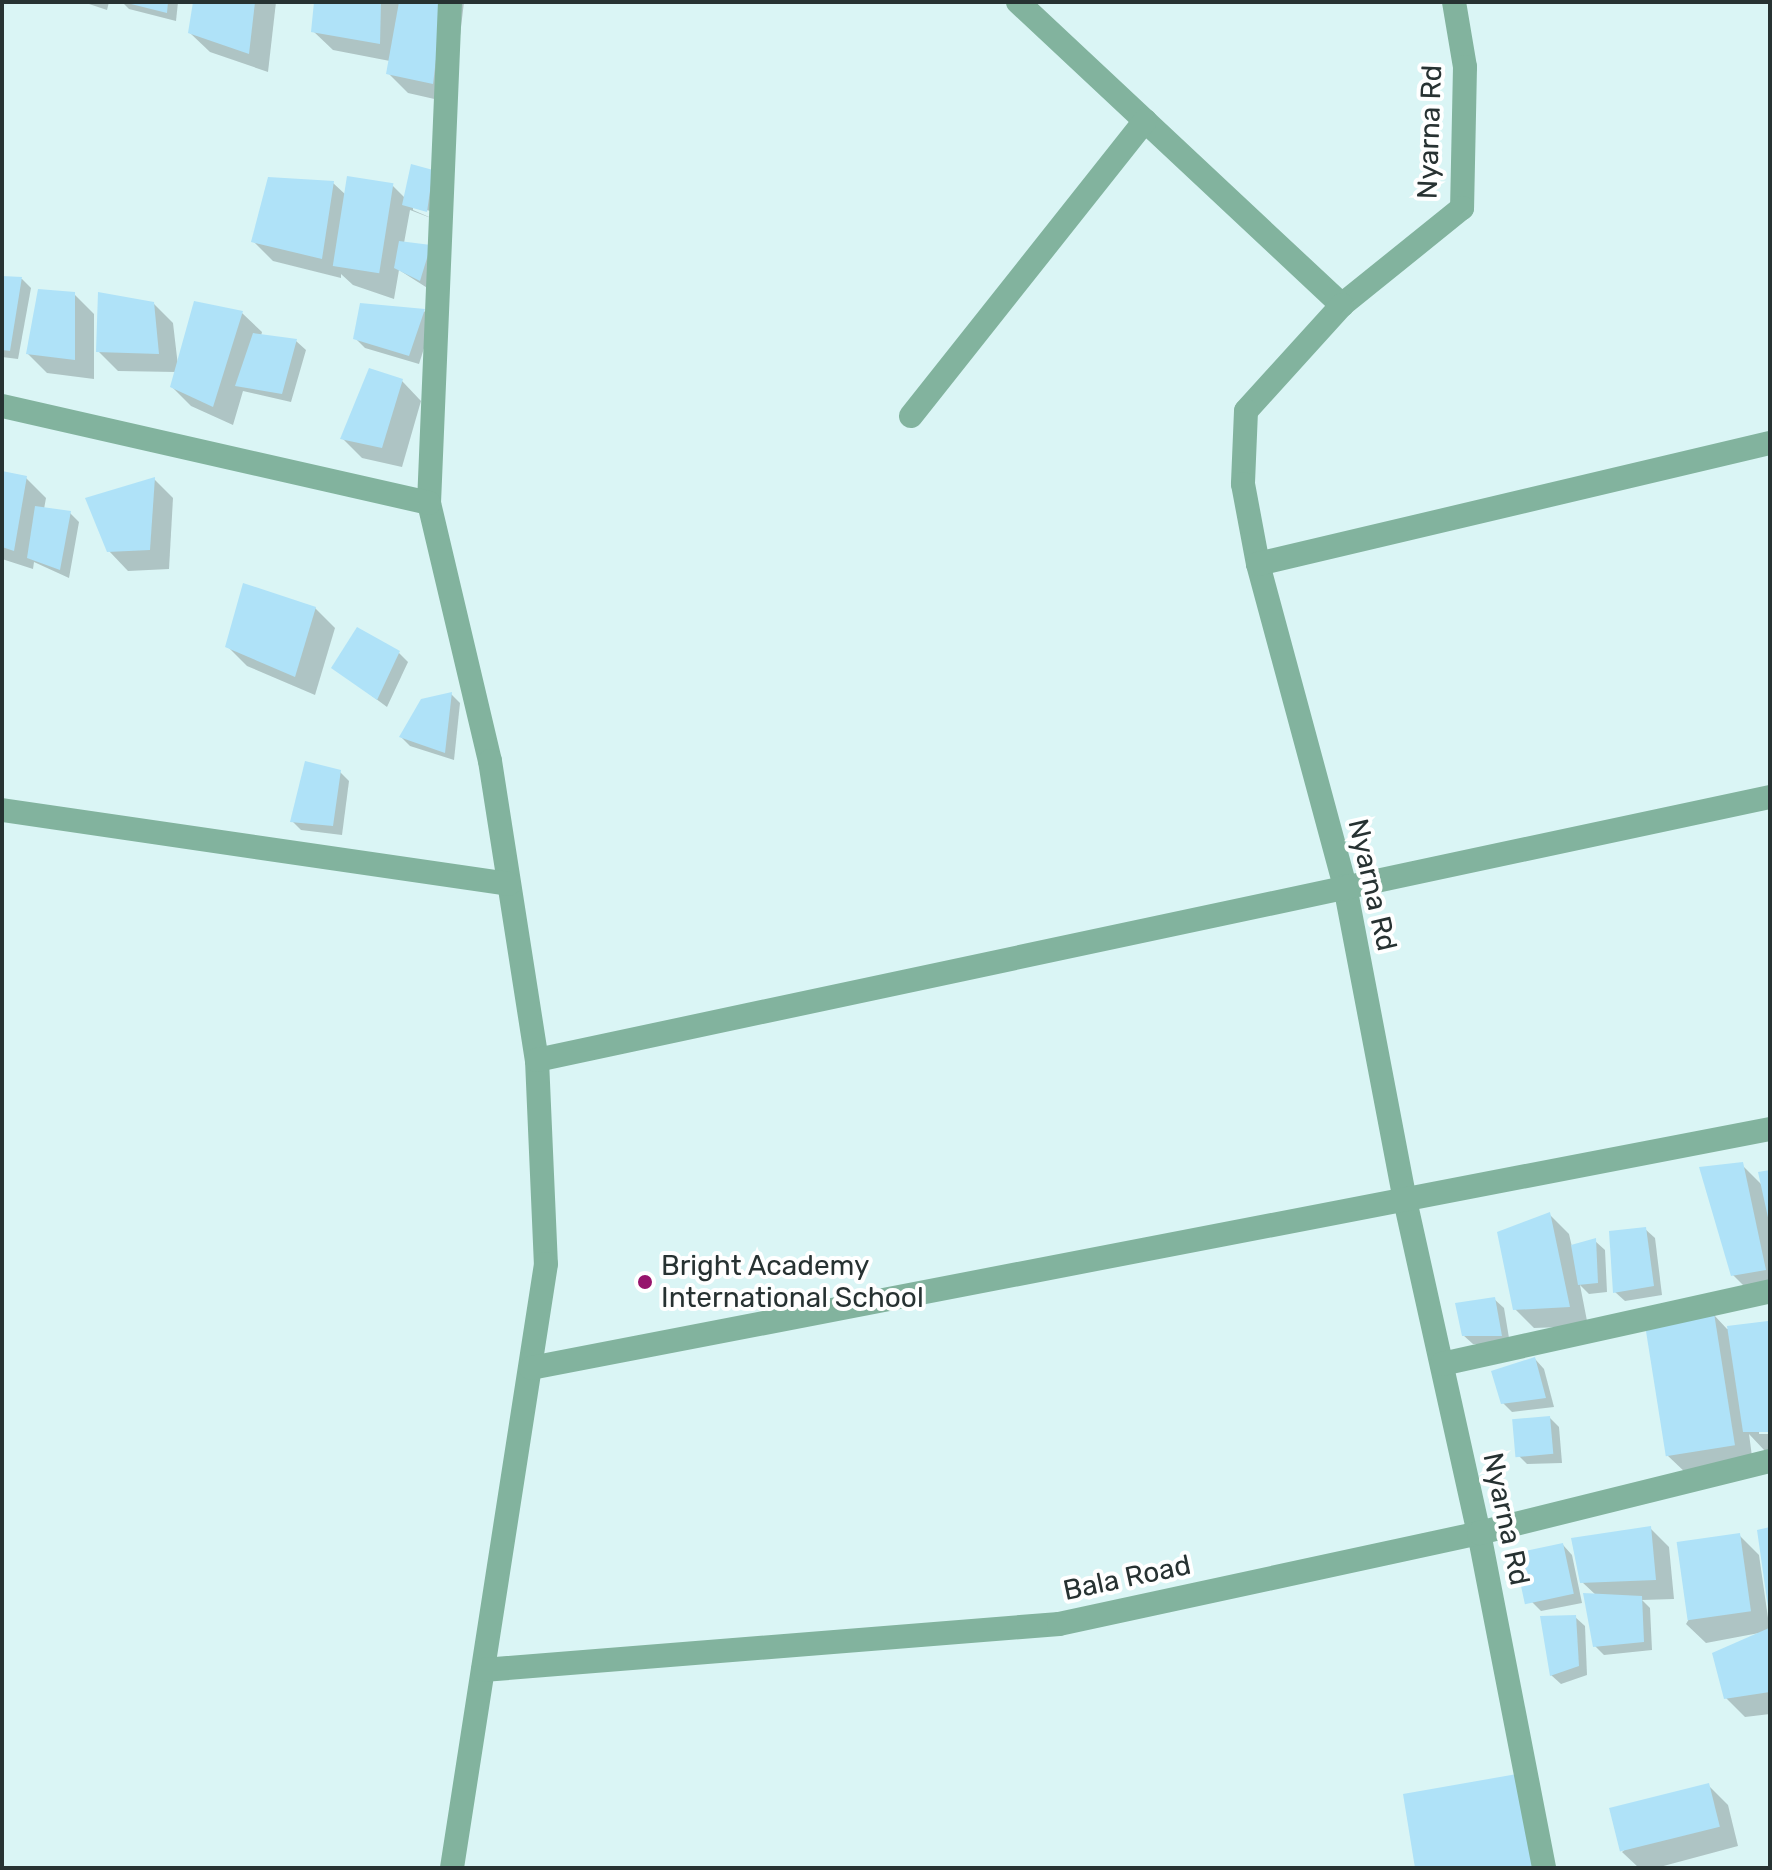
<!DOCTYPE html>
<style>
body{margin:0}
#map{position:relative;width:1772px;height:1870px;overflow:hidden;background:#daf5f5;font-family:Rubik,sans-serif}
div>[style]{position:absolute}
.shadow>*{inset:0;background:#0003}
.building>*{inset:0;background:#afe2f8;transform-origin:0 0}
.street>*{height:24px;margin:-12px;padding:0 12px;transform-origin:12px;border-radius:12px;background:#82b39e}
.dots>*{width:22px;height:22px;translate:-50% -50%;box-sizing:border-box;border:4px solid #fff;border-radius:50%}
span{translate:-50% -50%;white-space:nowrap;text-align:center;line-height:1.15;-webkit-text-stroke:8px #fff;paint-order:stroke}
.street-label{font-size:28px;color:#273232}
.poi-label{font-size:28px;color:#273232}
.left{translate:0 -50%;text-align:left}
.frame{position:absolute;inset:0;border:4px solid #273232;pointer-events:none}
</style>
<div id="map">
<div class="shadow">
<div style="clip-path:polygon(83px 2px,109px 2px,107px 10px)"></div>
<div style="clip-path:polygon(122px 2px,178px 2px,176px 21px,129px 9px)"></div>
<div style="clip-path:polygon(195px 2px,276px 2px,268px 72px,210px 52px,190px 33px)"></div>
<div style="clip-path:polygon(316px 2px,464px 2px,452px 103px,408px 93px,388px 73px,390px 61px,333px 50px,313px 31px)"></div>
<div style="clip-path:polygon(432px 172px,437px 213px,413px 206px,413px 210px,436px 220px,410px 210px,404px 243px,439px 256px,429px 289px,399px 270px,394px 299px,353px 285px,341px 274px,341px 278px,273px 261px,254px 242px,333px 183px,346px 195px,392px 185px,406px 199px)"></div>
<div style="clip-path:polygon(2px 278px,22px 279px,31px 288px,18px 359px,2px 357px)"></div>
<div style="clip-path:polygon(74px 294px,94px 314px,94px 379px,47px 373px,28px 354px)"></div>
<div style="clip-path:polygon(153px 303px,173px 323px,178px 366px,195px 303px,242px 313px,262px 332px,261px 336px,296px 341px,306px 350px,291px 402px,243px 391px,233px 425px,191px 406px,172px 387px,176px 372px,118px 371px,98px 351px)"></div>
<div style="clip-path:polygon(424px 311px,433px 320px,419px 364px,365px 348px,355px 338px)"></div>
<div style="clip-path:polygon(402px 381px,421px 401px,402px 467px,362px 458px,343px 439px)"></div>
<div style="clip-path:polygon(2px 473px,26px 478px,46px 498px,44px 509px,70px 513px,79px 522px,69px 578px,34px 562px,33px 569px,2px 559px)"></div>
<div style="clip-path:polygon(154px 479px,173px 498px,169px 569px,128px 571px,109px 551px)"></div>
<div style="clip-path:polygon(315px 608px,335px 628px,315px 695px,247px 666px,228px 647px)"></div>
<div style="clip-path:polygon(399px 653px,408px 662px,387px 707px,333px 667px)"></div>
<div style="clip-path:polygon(451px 694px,460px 703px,454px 760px,410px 746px,401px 737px)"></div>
<div style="clip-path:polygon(340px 772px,349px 781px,342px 835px,301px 830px,292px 821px)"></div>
<div style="clip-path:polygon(1742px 1165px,1762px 1185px,1770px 1172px,1770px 1292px,1753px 1295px,1733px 1275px)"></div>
<div style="clip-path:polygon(1550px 1215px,1569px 1234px,1572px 1247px,1595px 1241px,1605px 1250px,1607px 1292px,1589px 1294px,1580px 1285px,1588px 1326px,1534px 1328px,1515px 1309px)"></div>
<div style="clip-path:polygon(1645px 1229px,1655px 1238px,1662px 1295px,1625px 1301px,1615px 1292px)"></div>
<div style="clip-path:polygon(1494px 1299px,1504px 1308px,1510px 1344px,1473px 1344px,1463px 1335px)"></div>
<div style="clip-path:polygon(1714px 1315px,1727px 1329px,1770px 1326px,1770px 1430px,1759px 1430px,1759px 1434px,1770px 1434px,1770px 1451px,1765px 1451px,1749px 1434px,1753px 1464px,1687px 1474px,1667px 1455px)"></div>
<div style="clip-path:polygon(1535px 1359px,1544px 1369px,1554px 1407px,1512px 1412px,1503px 1403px)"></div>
<div style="clip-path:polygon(1550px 1418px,1559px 1427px,1562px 1463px,1527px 1464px,1518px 1455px)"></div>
<div style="clip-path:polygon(1650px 1528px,1669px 1547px,1674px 1599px,1642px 1600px,1650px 1608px,1652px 1650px,1604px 1655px,1595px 1646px,1597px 1596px,1582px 1582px)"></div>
<div style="clip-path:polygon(1739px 1535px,1759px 1555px,1770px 1632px,1770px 1714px,1745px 1717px,1726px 1698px,1759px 1633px,1706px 1643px,1686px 1624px)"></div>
<div style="clip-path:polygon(1563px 1545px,1572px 1555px,1582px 1603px,1541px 1611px,1532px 1602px)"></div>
<div style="clip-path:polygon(1575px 1617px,1585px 1626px,1587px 1675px,1561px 1684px,1551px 1675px)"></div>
<div style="clip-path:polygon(1708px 1785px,1728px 1805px,1738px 1846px,1656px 1868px,1639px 1868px,1622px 1852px)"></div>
</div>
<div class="building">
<div style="clip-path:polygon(128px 2px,168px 2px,167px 13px,127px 3px)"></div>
<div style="clip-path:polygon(193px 2px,255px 2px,249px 54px,188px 33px)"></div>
<div style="clip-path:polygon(314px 2px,381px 2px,380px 44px,311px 32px)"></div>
<div style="clip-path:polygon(399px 2px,443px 2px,433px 84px,386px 74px)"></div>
<div style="clip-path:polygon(411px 164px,433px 170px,427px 212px,402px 205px)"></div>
<div style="left:347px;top:176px;width:47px;height:91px;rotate:9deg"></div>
<div style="clip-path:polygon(268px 177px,334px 181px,322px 259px,251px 242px)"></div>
<div style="clip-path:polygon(399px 241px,431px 245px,420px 281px,394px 268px)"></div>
<div style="clip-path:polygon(2px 276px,22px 277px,10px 351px,2px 350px)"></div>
<div style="clip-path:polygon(38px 289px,75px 292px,75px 360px,26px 354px)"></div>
<div style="clip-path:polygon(98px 292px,154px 302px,159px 354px,96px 352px)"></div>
<div style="clip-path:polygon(194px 301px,243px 311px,213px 407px,170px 387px)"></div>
<div style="clip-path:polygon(360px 303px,425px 309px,409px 356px,353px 339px)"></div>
<div style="clip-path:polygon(253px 333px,297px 339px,282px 394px,235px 386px)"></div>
<div style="clip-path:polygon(369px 368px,403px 379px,382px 448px,340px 439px)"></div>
<div style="clip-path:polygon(2px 471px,27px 476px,14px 551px,2px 547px)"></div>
<div style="clip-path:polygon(155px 477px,150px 550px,107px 552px,85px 498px)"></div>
<div style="clip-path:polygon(35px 506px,71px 511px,60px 570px,27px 558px)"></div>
<div style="clip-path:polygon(243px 583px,316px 607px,295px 677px,225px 647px)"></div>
<div style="clip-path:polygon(357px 627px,400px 651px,377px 700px,331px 668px)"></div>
<div style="clip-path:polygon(452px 692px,445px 753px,399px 737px,421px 699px)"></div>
<div style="clip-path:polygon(305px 761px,341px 770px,333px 826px,290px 822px)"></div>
<div style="clip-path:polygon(1743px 1162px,1766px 1270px,1731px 1276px,1699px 1167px)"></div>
<div style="clip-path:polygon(1770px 1170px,1770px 1222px,1769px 1222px,1758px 1172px)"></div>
<div style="clip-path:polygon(1550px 1212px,1570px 1307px,1513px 1310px,1497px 1232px)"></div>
<div style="clip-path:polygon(1646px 1227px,1654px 1286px,1613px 1293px,1609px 1231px)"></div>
<div style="clip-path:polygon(1596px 1238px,1598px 1283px,1578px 1285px,1571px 1245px)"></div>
<div style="clip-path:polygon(1495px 1297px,1502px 1336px,1462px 1336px,1455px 1303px)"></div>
<div style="left:1714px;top:1313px;width:134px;height:70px;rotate:81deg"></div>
<div style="clip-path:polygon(1768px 1321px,1770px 1432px,1743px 1432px,1727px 1326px)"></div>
<div style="clip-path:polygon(1535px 1357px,1546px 1398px,1501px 1404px,1491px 1371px)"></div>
<div style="left:1550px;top:1416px;width:38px;height:38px;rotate:85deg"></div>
<div style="clip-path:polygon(1651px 1526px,1656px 1580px,1580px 1583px,1571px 1538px)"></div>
<div style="clip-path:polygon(1770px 1527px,1770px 1607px,1768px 1607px,1757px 1530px)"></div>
<div style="left:1740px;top:1533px;width:79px;height:64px;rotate:82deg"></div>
<div style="left:1563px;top:1543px;width:52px;height:50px;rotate:78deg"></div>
<div style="clip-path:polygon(1583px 1593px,1642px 1596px,1644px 1642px,1593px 1647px)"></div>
<div style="clip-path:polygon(1576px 1615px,1579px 1666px,1550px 1676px,1540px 1616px)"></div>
<div style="clip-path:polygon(1769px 1628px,1770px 1692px,1724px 1699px,1712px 1653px)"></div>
<div style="clip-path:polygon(1517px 1774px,1534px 1868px,1415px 1868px,1403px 1794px)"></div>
<div style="left:1709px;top:1783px;width:45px;height:103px;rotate:76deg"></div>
</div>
<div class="street">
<div style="left:450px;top:2px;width:501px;rotate:92.4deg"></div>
<div style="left:429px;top:503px;width:265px;rotate:76.7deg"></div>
<div style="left:490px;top:761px;width:303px;rotate:81.1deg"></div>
<div style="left:537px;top:1060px;width:204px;rotate:87.5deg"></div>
<div style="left:546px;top:1264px;width:611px;rotate:98.85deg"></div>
<div style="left:1018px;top:2px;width:444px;rotate:43.1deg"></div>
<div style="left:1454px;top:2px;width:66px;rotate:80.4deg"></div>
<div style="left:1465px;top:67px;width:141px;rotate:91.2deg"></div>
<div style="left:1462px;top:208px;width:154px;rotate:141.1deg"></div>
<div style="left:1342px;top:305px;width:143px;rotate:132.2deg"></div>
<div style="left:1246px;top:411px;width:73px;rotate:92.4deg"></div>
<div style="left:1243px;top:484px;width:81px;rotate:79.4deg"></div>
<div style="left:1258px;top:564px;width:334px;rotate:74.9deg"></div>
<div style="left:1345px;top:886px;width:320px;rotate:79.2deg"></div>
<div style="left:1405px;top:1200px;width:341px;rotate:77.5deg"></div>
<div style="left:1479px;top:1533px;width:341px;rotate:79deg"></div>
<div style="left:2px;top:406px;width:438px;rotate:12.8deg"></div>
<div style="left:911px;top:416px;width:377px;rotate:-51.6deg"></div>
<div style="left:1258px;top:564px;width:526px;rotate:-13.3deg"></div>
<div style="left:2px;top:810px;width:512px;rotate:8.3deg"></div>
<div style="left:537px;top:1060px;width:1261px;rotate:-12.04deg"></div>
<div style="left:1442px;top:1364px;width:336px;rotate:-12.5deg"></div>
<div style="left:531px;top:1368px;width:1262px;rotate:-10.92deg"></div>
<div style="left:483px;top:1670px;width:578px;rotate:-4.57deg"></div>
<div style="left:1059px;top:1624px;width:430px;rotate:-12.2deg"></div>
<div style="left:1479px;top:1533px;width:300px;rotate:-13.9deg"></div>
</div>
<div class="dots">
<div style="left:645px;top:1282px;background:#96146c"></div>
</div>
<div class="street-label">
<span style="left:1430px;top:132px;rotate:-88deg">Nyarna Rd</span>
<span style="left:1372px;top:885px;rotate:77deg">Nyarna Rd</span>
<span style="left:1506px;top:1519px;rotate:78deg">Nyarna Rd</span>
<span style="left:1127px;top:1578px;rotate:-12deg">Bala Road</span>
</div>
<div class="poi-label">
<span class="left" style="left:661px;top:1282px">Bright Academy<br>International School</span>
</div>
<div class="frame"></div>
</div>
